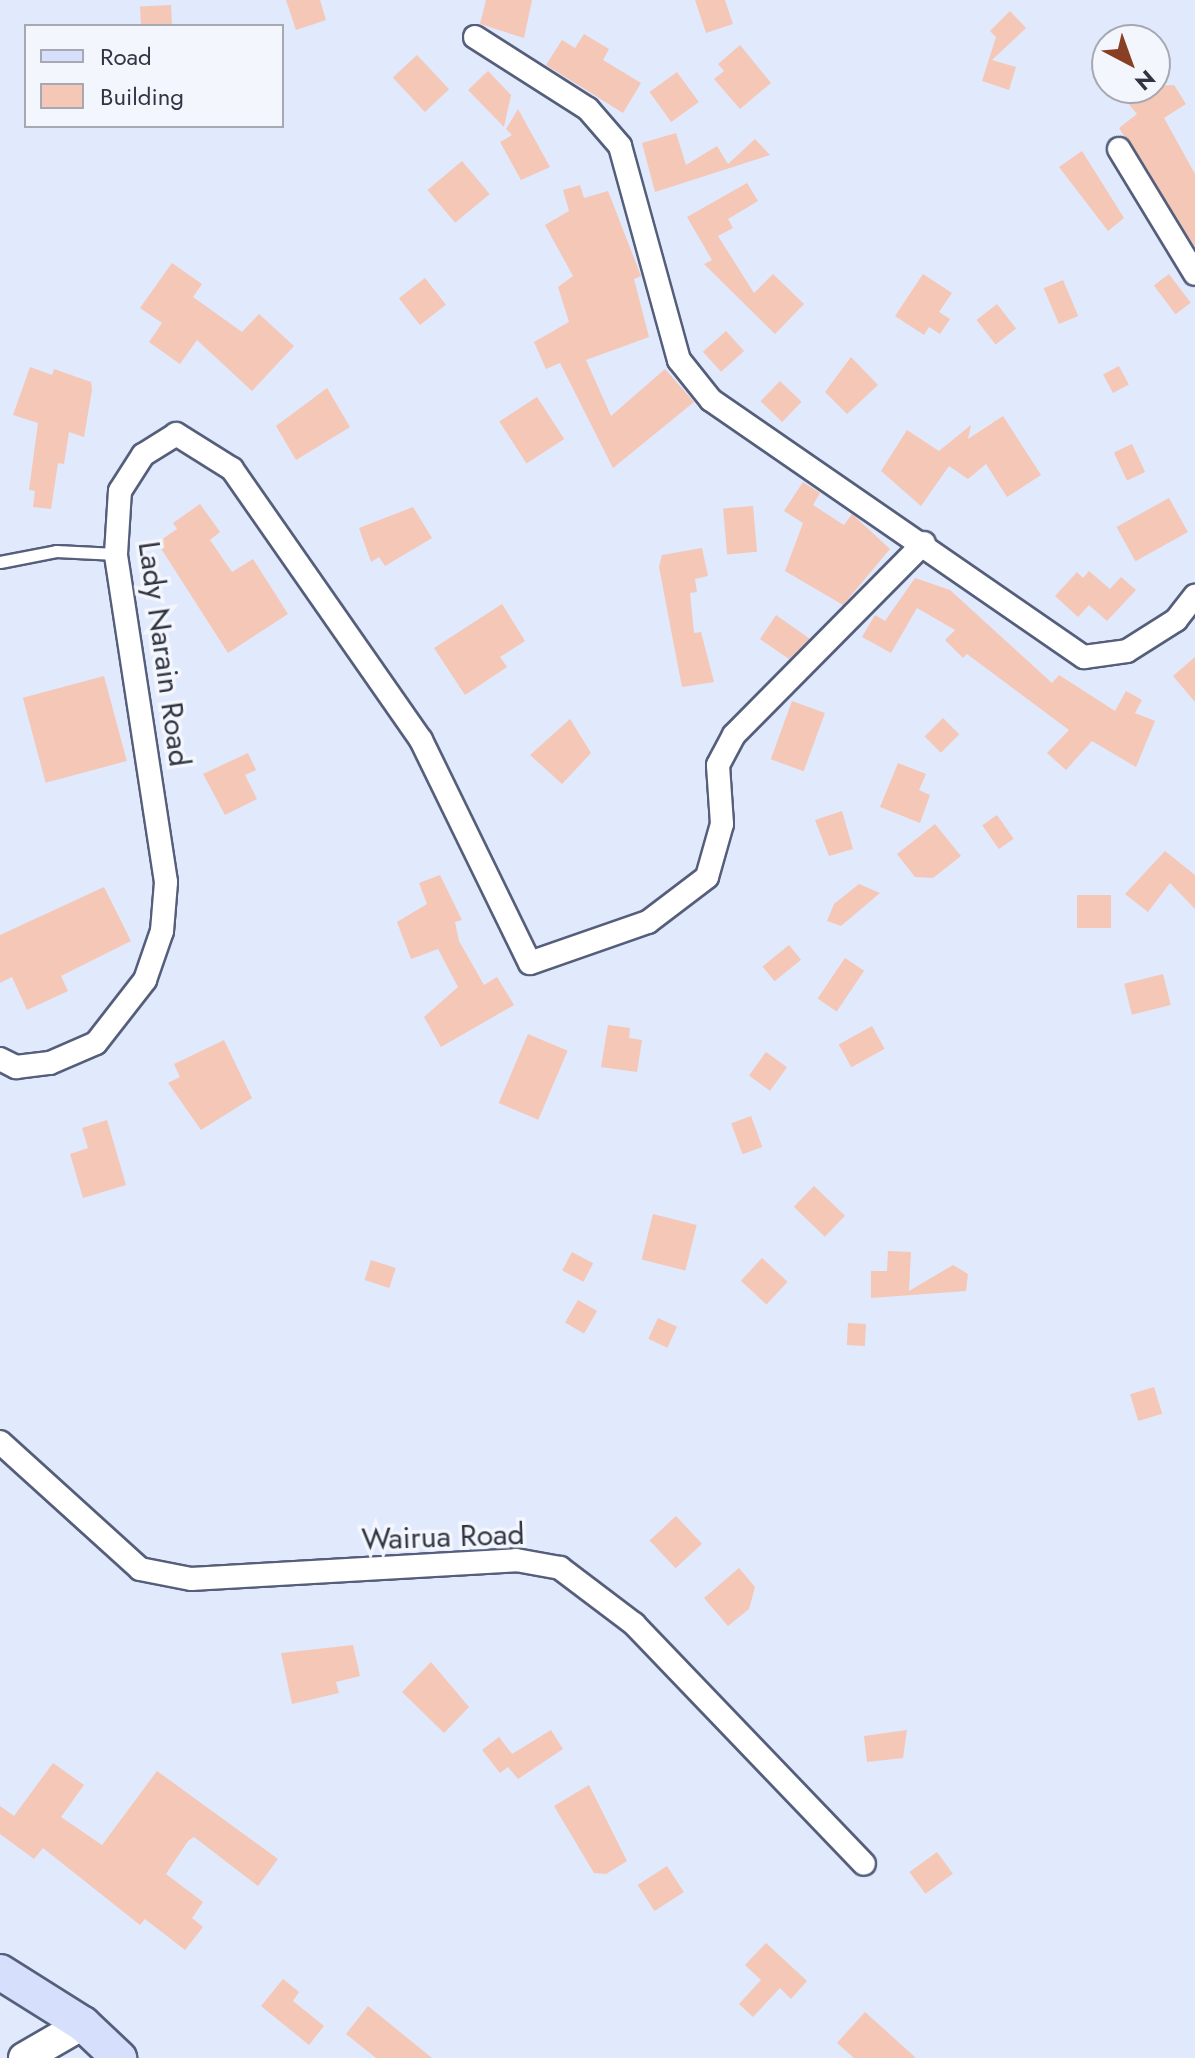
<!DOCTYPE html>
<style>
body{margin:0}
#map{position:relative;width:1195px;height:2058px;overflow:hidden;background:#e1e9fc;font-family:Jost,sans-serif}
div>[style]{position:absolute}
.building>*{inset:0;background:#f5c7b6;transform-origin:0 0}
.roads{filter:drop-shadow(2px 0 #555f7b) drop-shadow(-2px 0 #555f7b) drop-shadow(0 2px #555f7b) drop-shadow(0 -2px #555f7b)}
.service>*{height:11px;margin:-5.5px;padding:0 5.5px;transform-origin:5.5px;border-radius:5.5px;background:#fff}
.minor>*{height:22px;margin:-11px;padding:0 11px;transform-origin:11px;border-radius:11px;background:#fff}
.secondary>*{height:30px;margin:-15px;padding:0 15px;transform-origin:15px;border-radius:15px;background:#fff}
.primary>*{height:34px;margin:-17px;padding:0 17px;transform-origin:17px;border-radius:17px;background:#d6e0fc}
span{translate:-50% -50%;white-space:nowrap;text-align:center;line-height:1.15;-webkit-text-stroke:7px #f4f6fd;paint-order:stroke}
.street-label{font-size:30px;color:#303541}
.legend{position:absolute;left:24px;top:24px;width:260px;height:104px;box-sizing:border-box;background:#f4f6fd;border:2px solid #a6a9b2;margin:0;padding:10px 14px;list-style:none;font-size:24px;color:#303541}
.legend li{display:flex;align-items:center;gap:16px;height:40px}
.legend b{width:40px;border:2px solid #a6a9b2}
.north{position:absolute;left:1091px;top:24px;width:80px;height:80px;box-sizing:border-box;background:#f4f6fd;border:2px solid #a6a9b2;border-radius:50%;rotate:139deg;font-size:22px;font-weight:700;line-height:32px;text-align:center;color:#303541}
.north::after{content:'';display:block;margin:auto;width:28px;height:36px;background:#883f23;clip-path:polygon(50% 0,100% 100%,50% 72%,0 100%)}
</style>
<div id="map">
<div class="building">
<div style="clip-path:polygon(286px 0,320px 0,326px 20px,296px 30px)"></div>
<div style="clip-path:polygon(486px 0,532px 0,524px 38px,480px 24px)"></div>
<div style="clip-path:polygon(695px 0,725px 0,733px 24px,706px 33px)"></div>
<div style="left:171px;top:5px;width:21px;height:31px;rotate:87deg"></div>
<div style="clip-path:polygon(1010px 11px,1026px 28px,992px 60px,1016px 67px,1009px 90px,982px 81px,996px 37px,990px 31px)"></div>
<div style="clip-path:polygon(584px 34px,609px 49px,603px 60px,641px 83px,623px 113px,546px 65px,562px 40px,575px 48px)"></div>
<div style="clip-path:polygon(740px 45px,771px 83px,740px 109px,714px 79px,724px 71px,718px 64px)"></div>
<div style="left:417px;top:55px;width:47px;height:33px;rotate:47deg"></div>
<div style="clip-path:polygon(488px 71px,511px 95px,504px 127px,468px 90px)"></div>
<div style="left:677px;top:72px;width:37px;height:34px;rotate:54deg"></div>
<div style="clip-path:polygon(1174px 85px,1186px 104px,1164px 118px,1195px 174px,1195px 247px,1119px 128px,1137px 114px,1115px 88px)"></div>
<div style="clip-path:polygon(518px 109px,550px 167px,521px 180px,500px 142px,512px 135px,506px 129px)"></div>
<div style="clip-path:polygon(676px 133px,686px 165px,717px 146px,728px 164px,755px 139px,770px 155px,655px 192px,642px 143px)"></div>
<div style="clip-path:polygon(1082px 151px,1124px 218px,1108px 231px,1059px 167px)"></div>
<div style="left:462px;top:161px;width:43px;height:45px;rotate:50deg"></div>
<div style="clip-path:polygon(747px 183px,758px 201px,728px 219px,733px 228px,718px 236px,754px 293px,773px 274px,804px 304px,775px 334px,704px 264px,712px 260px,687px 217px)"></div>
<div style="clip-path:polygon(580px 185px,584px 198px,608px 191px,641px 276px,634px 279px,649px 337px,586px 360px,611px 416px,665px 369px,694px 402px,613px 468px,560px 363px,546px 369px,534px 342px,569px 322px,558px 287px,573px 276px,545px 225px,569px 211px,563px 190px)"></div>
<div style="clip-path:polygon(172px 263px,202px 284px,193px 297px,242px 332px,259px 314px,294px 346px,252px 391px,197px 340px,180px 364px,149px 342px,162px 323px,140px 308px)"></div>
<div style="clip-path:polygon(923px 274px,952px 293px,939px 312px,950px 319px,940px 334px,929px 327px,924px 335px,895px 316px)"></div>
<div style="left:1169px;top:274px;width:36px;height:19px;rotate:53deg"></div>
<div style="left:425px;top:278px;width:34px;height:33px;rotate:52deg"></div>
<div style="left:1063px;top:280px;width:39px;height:21px;rotate:67deg"></div>
<div style="left:997px;top:304px;width:31px;height:26px;rotate:52deg"></div>
<div style="left:726px;top:331px;width:27px;height:31px;rotate:48deg"></div>
<div style="clip-path:polygon(851px 357px,878px 385px,847px 414px,825px 392px)"></div>
<div style="left:1119px;top:366px;width:21px;height:18px;rotate:62deg"></div>
<div style="clip-path:polygon(30px 367px,52px 375px,54px 369px,91px 382px,92px 390px,84px 437px,69px 432px,64px 464px,58px 463px,51px 509px,33px 507px,35px 491px,29px 490px,38px 423px,13px 415px)"></div>
<div style="left:780px;top:381px;width:30px;height:28px;rotate:44deg"></div>
<div style="clip-path:polygon(327px 388px,350px 427px,296px 460px,276px 426px)"></div>
<div style="left:537px;top:397px;width:50px;height:45px;rotate:57deg"></div>
<div style="clip-path:polygon(1003px 416px,1041px 475px,1007px 497px,986px 464px,968px 479px,949px 466px,921px 506px,881px 471px,907px 430px,939px 451px,971px 425px,968px 439px)"></div>
<div style="left:1132px;top:444px;width:31px;height:20px;rotate:65deg"></div>
<div style="clip-path:polygon(803px 482px,820px 493px,813px 505px,844px 525px,852px 514px,890px 549px,843px 605px,785px 571px,803px 523px,784px 511px)"></div>
<div style="left:1169px;top:498px;width:39px;height:60px;rotate:61deg"></div>
<div style="clip-path:polygon(200px 504px,220px 532px,210px 540px,232px 572px,253px 559px,288px 614px,228px 653px,162px 550px,161px 540px,177px 529px,173px 523px)"></div>
<div style="left:753px;top:506px;width:46px;height:30px;rotate:85deg"></div>
<div style="clip-path:polygon(413px 507px,432px 538px,385px 566px,379px 557px,371px 562px,359px 528px)"></div>
<div style="clip-path:polygon(702px 548px,708px 576px,695px 579px,697px 592px,690px 593px,694px 633px,701px 632px,714px 682px,682px 687px,659px 567px,662px 555px)"></div>
<div style="clip-path:polygon(1089px 571px,1110px 589px,1121px 577px,1136px 590px,1107px 621px,1089px 605px,1078px 617px,1055px 596px,1077px 572px,1083px 578px)"></div>
<div style="clip-path:polygon(915px 578px,950px 590px,1052px 683px,1059px 675px,1115px 711px,1126px 691px,1142px 700px,1135px 713px,1155px 721px,1136px 767px,1092px 741px,1066px 770px,1047px 753px,1069px 730px,967px 654px,963px 658px,945px 640px,955px 630px,917px 608px,891px 653px,862px 637px,875px 615px,885px 621px)"></div>
<div style="clip-path:polygon(502px 604px,525px 641px,500px 657px,507px 667px,465px 695px,434px 648px)"></div>
<div style="clip-path:polygon(776px 615px,810px 639px,789px 659px,760px 639px)"></div>
<div style="clip-path:polygon(1195px 657px,1195px 702px,1173px 676px)"></div>
<div style="left:104px;top:676px;width:88px;height:84px;rotate:75deg"></div>
<div style="left:792px;top:701px;width:35px;height:62px;rotate:20deg"></div>
<div style="left:943px;top:718px;width:23px;height:26px;rotate:45deg"></div>
<div style="clip-path:polygon(570px 719px,591px 753px,562px 784px,530px 755px)"></div>
<div style="clip-path:polygon(248px 753px,256px 770px,245px 775px,257px 799px,225px 815px,203px 774px)"></div>
<div style="clip-path:polygon(898px 763px,926px 774px,919px 790px,930px 795px,920px 823px,880px 807px)"></div>
<div style="clip-path:polygon(842px 811px,853px 849px,829px 856px,815px 820px)"></div>
<div style="left:997px;top:815px;width:29px;height:18px;rotate:55deg"></div>
<div style="clip-path:polygon(935px 824px,961px 856px,933px 878px,915px 877px,897px 854px)"></div>
<div style="clip-path:polygon(1165px 851px,1195px 875px,1195px 909px,1170px 883px,1148px 912px,1125px 894px)"></div>
<div style="clip-path:polygon(440px 875px,462px 920px,455px 922px,459px 941px,484px 985px,497px 977px,514px 1005px,441px 1047px,424px 1017px,458px 987px,438px 949px,411px 959px,397px 922px,427px 904px,419px 883px)"></div>
<div style="clip-path:polygon(859px 884px,880px 893px,841px 926px,827px 921px,834px 904px)"></div>
<div style="clip-path:polygon(104px 887px,131px 941px,61px 976px,68px 991px,27px 1010px,12px 977px,0 983px,0 935px)"></div>
<div style="left:1077px;top:895px;width:34px;height:33px"></div>
<div style="left:789px;top:945px;width:19px;height:34px;rotate:51deg"></div>
<div style="left:845px;top:958px;width:23px;height:49px;rotate:34deg"></div>
<div style="left:1163px;top:974px;width:32px;height:40px;rotate:76deg"></div>
<div style="clip-path:polygon(608px 1025px,630px 1028px,629px 1038px,642px 1040px,637px 1072px,601px 1067px)"></div>
<div style="left:872px;top:1026px;width:26px;height:38px;rotate:61deg"></div>
<div style="left:528px;top:1034px;width:43px;height:75px;rotate:23deg"></div>
<div style="clip-path:polygon(224px 1040px,252px 1098px,201px 1130px,168px 1083px,180px 1077px,174px 1064px)"></div>
<div style="left:766px;top:1052px;width:26px;height:29px;rotate:36deg"></div>
<div style="left:751px;top:1116px;width:33px;height:21px;rotate:70deg"></div>
<div style="clip-path:polygon(107px 1120px,126px 1185px,83px 1198px,70px 1154px,88px 1148px,82px 1128px)"></div>
<div style="left:814px;top:1186px;width:43px;height:29px;rotate:44deg"></div>
<div style="left:653px;top:1214px;width:45px;height:47px;rotate:14deg"></div>
<div style="clip-path:polygon(888px 1251px,911px 1252px,909px 1291px,953px 1265px,968px 1274px,966px 1291px,871px 1298px,871px 1271px,887px 1271px)"></div>
<div style="left:572px;top:1252px;width:24px;height:21px;rotate:28deg"></div>
<div style="left:762px;top:1258px;width:35px;height:31px;rotate:43deg"></div>
<div style="left:371px;top:1260px;width:26px;height:21px;rotate:18deg"></div>
<div style="left:578px;top:1300px;width:22px;height:26px;rotate:30deg"></div>
<div style="left:658px;top:1318px;width:21px;height:23px;rotate:25deg"></div>
<div style="left:848px;top:1323px;width:18px;height:22px;rotate:3deg"></div>
<div style="left:1154px;top:1387px;width:28px;height:25px;rotate:73deg"></div>
<div style="left:676px;top:1516px;width:38px;height:36px;rotate:47deg"></div>
<div style="clip-path:polygon(739px 1568px,755px 1587px,749px 1609px,728px 1626px,704px 1598px)"></div>
<div style="clip-path:polygon(353px 1645px,360px 1676px,336px 1682px,339px 1693px,292px 1704px,281px 1653px)"></div>
<div style="clip-path:polygon(431px 1662px,469px 1707px,444px 1733px,402px 1692px)"></div>
<div style="clip-path:polygon(551px 1730px,563px 1749px,518px 1779px,508px 1767px,500px 1773px,482px 1750px,499px 1737px,512px 1754px)"></div>
<div style="clip-path:polygon(907px 1730px,903px 1758px,867px 1762px,864px 1736px)"></div>
<div style="clip-path:polygon(53px 1763px,84px 1785px,61px 1817px,102px 1845px,157px 1771px,278px 1859px,258px 1886px,194px 1837px,188px 1841px,166px 1874px,203px 1902px,192px 1918px,203px 1927px,185px 1950px,145px 1919px,140px 1925px,43px 1848px,34px 1859px,0 1834px,0 1806px,14px 1816px)"></div>
<div style="clip-path:polygon(589px 1785px,627px 1861px,606px 1874px,594px 1873px,554px 1806px)"></div>
<div style="left:937px;top:1852px;width:27px;height:34px;rotate:54deg"></div>
<div style="left:667px;top:1866px;width:31px;height:35px;rotate:57deg"></div>
<div style="clip-path:polygon(766px 1943px,807px 1981px,791px 1999px,780px 1988px,753px 2017px,739px 2004px,761px 1980px,745px 1965px)"></div>
<div style="clip-path:polygon(283px 1979px,299px 1992px,293px 2001px,324px 2026px,309px 2045px,261px 2006px)"></div>
<div style="clip-path:polygon(368px 2006px,432px 2058px,376px 2058px,346px 2034px)"></div>
<div style="clip-path:polygon(865px 2012px,916px 2058px,854px 2058px,837px 2043px)"></div>
</div>
<div class="roads">
<div class="service">
<div style="left:0;top:562px;width:57px;rotate:-11.1deg"></div>
<div style="left:56px;top:551px;width:60px;rotate:2.9deg"></div>
</div>
<div class="minor">
<div style="left:475px;top:37px;width:134px;rotate:32.5deg"></div>
<div style="left:588px;top:109px;width:49px;rotate:49.1deg"></div>
<div style="left:620px;top:146px;width:222px;rotate:74.6deg"></div>
<div style="left:679px;top:360px;width:51px;rotate:51.3deg"></div>
<div style="left:711px;top:400px;width:453px;rotate:34.6deg"></div>
<div style="left:1084px;top:657px;width:43px;rotate:-7.9deg"></div>
<div style="left:1127px;top:651px;width:58px;rotate:-32.3deg"></div>
<div style="left:1176px;top:620px;width:31px;rotate:-52deg"></div>
<div style="left:1119px;top:149px;width:146px;rotate:58.7deg"></div>
<div style="left:0;top:1059px;width:18px;rotate:27deg"></div>
<div style="left:16px;top:1067px;width:34px;rotate:-7deg"></div>
<div style="left:50px;top:1063px;width:50px;rotate:-23.5deg"></div>
<div style="left:96px;top:1043px;width:80px;rotate:-52.1deg"></div>
<div style="left:145px;top:980px;width:52px;rotate:-70.9deg"></div>
<div style="left:162px;top:931px;width:49px;rotate:-85.3deg"></div>
<div style="left:166px;top:882px;width:332px;rotate:-98.7deg"></div>
<div style="left:116px;top:554px;width:63px;rotate:-86.4deg"></div>
<div style="left:120px;top:491px;width:43px;rotate:-57.4deg"></div>
<div style="left:143px;top:455px;width:39px;rotate:-32deg"></div>
<div style="left:176px;top:434px;width:66px;rotate:32deg"></div>
<div style="left:232px;top:469px;width:330px;rotate:55.1deg"></div>
<div style="left:421px;top:740px;width:248px;rotate:64deg"></div>
<div style="left:530px;top:963px;width:125px;rotate:-19.2deg"></div>
<div style="left:648px;top:922px;width:74px;rotate:-37.3deg"></div>
<div style="left:707px;top:877px;width:55px;rotate:-74.2deg"></div>
<div style="left:722px;top:824px;width:59px;rotate:-93.9deg"></div>
<div style="left:718px;top:765px;width:34px;rotate:-62deg"></div>
<div style="left:734px;top:735px;width:270px;rotate:-45.3deg"></div>
<div style="left:0;top:1442px;width:189px;rotate:42.2deg"></div>
<div style="left:140px;top:1569px;width:52px;rotate:11.1deg"></div>
<div style="left:191px;top:1579px;width:326px;rotate:-3.3deg"></div>
<div style="left:516px;top:1560px;width:45px;rotate:10.3deg"></div>
<div style="left:560px;top:1568px;width:93px;rotate:37.1deg"></div>
<div style="left:634px;top:1624px;width:332px;rotate:46.2deg"></div>
</div>
<div class="secondary">
<div style="left:24px;top:2058px;width:68px;rotate:-30deg"></div>
</div>
<div class="primary">
<div style="left:0;top:1972px;width:98px;rotate:32.1deg"></div>
<div style="left:83px;top:2024px;width:50px;rotate:43.4deg"></div>
</div>
</div>
<div class="street-label">
<span style="left:164px;top:654px;rotate:82deg">Lady Narain Road</span>
<span style="left:443px;top:1537px;rotate:-2deg">Wairua Road</span>
</div>
<ul class="legend">
<li><b style="height:10px;background:#d6e0fc"></b>Road</li>
<li><b style="height:22px;background:#f5c7b6"></b>Building</li>
</ul>
<div class="north">N</div>
</div>
